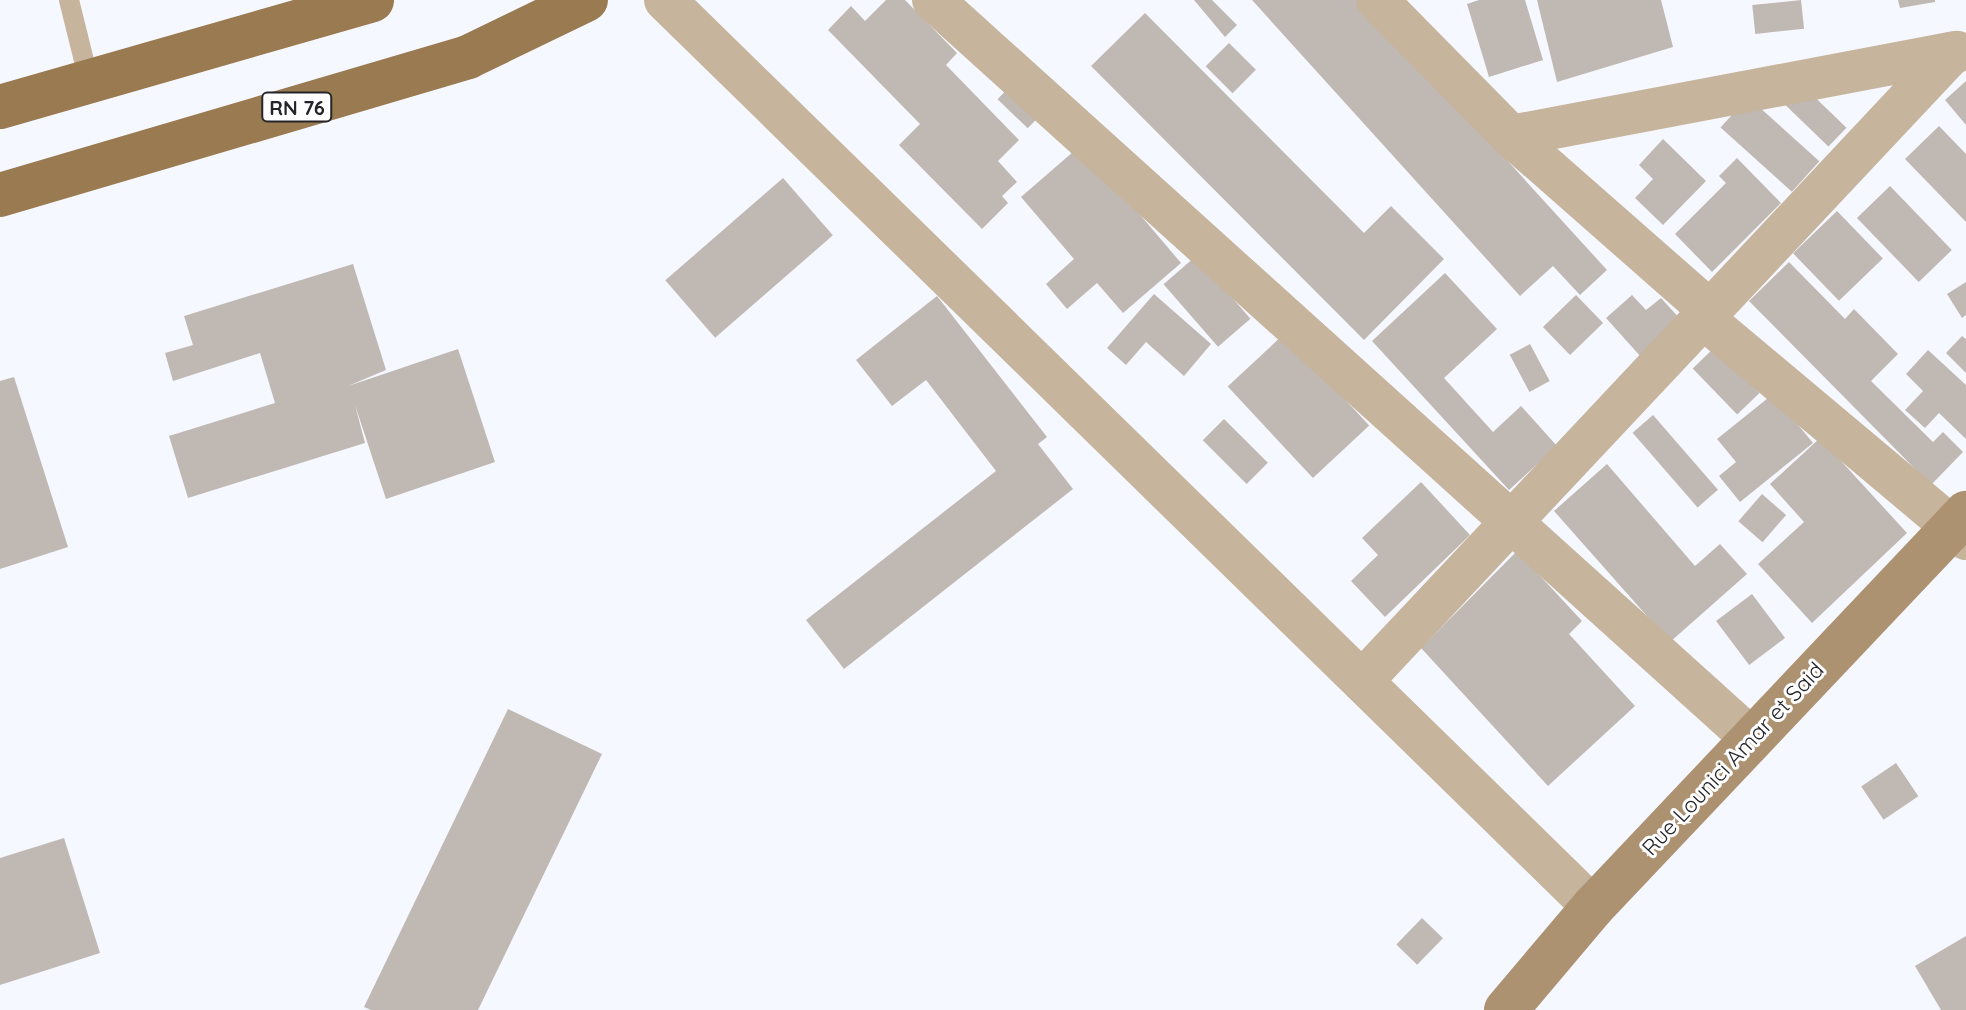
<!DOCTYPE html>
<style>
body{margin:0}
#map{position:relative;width:1966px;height:1010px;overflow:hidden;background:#f6f8ff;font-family:Quicksand,sans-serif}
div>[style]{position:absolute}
.building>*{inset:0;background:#c0b8b3;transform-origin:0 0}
.lane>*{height:20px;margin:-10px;padding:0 10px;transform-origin:10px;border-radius:10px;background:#c6b49d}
.street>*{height:42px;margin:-21px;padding:0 21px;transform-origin:21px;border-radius:21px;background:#c6b49d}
.secondary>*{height:44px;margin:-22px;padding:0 22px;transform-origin:22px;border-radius:22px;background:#ad9271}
.primary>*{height:44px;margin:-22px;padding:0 22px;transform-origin:22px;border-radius:22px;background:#9a7a50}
span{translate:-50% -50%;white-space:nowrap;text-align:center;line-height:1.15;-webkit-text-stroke:6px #fff;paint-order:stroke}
.shield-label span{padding:2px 6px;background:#fff;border:2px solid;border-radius:6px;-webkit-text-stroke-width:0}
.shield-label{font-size:20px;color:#252529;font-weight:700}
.street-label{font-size:22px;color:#252529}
</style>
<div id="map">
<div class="building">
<div style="clip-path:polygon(886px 0,905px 0,957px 53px,946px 65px,1019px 140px,998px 161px,1017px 182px,1002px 196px,1008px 203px,982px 229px,899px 145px,920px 124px,828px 30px,851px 6px,865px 21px)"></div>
<div style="clip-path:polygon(1194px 0,1212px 0,1237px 25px,1225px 37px)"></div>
<div style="clip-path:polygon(1252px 0,1361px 0,1607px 270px,1580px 295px,1553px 266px,1520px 296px)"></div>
<div style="clip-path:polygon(1479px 0,1525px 0,1543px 60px,1489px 77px,1467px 4px)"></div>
<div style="clip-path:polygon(1537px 0,1661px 0,1673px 47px,1557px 82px)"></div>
<div style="left:1801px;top:0;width:29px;height:49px;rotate:84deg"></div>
<div style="clip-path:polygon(1898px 0,1935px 0,1935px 2px,1900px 8px)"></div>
<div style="clip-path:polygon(1145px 13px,1364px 233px,1391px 206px,1444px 259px,1364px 340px,1091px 66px)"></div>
<div style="left:1229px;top:43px;width:38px;height:33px;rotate:45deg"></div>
<div style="left:1017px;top:79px;width:42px;height:28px;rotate:44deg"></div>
<div style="clip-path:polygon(1966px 81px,1966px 125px,1945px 100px)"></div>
<div style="left:1799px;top:82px;width:66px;height:26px;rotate:44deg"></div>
<div style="left:1748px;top:97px;width:96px;height:41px;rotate:42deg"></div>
<div style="clip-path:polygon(1939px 126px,1966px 154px,1966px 222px,1905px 159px)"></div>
<div style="clip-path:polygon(1663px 139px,1706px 181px,1663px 225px,1635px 198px,1653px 179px,1639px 165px)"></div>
<div style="clip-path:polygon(1081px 145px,1181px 263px,1123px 313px,1097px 283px,1067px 309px,1046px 284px,1074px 259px,1021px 197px)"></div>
<div style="clip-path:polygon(1737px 158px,1781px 203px,1712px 272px,1675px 234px,1726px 183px,1719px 176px)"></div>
<div style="left:783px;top:178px;width:76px;height:156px;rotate:49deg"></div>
<div style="left:1890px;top:186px;width:89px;height:46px;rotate:46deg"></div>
<div style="left:1837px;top:211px;width:66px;height:61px;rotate:46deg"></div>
<div style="left:1196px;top:256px;width:83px;height:43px;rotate:49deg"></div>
<div style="clip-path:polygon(1789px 262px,1845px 319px,1854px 309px,1898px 354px,1871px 381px,1933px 442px,1943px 432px,1963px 452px,1931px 485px,1749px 301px)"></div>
<div style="clip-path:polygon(353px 264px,386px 370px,348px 386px,458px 349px,495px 462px,386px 499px,355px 405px,365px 443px,188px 498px,169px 436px,275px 403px,260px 353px,173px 381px,165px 353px,193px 345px,184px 316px)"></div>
<div style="clip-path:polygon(1445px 273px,1497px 329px,1444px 378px,1493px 432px,1521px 406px,1557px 446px,1509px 490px,1372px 341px)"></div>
<div style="clip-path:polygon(1966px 282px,1966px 315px,1962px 318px,1947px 294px)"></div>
<div style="clip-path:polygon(1154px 294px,1211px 344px,1184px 376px,1146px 342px,1126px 365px,1107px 348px)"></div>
<div style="left:1576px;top:295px;width:39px;height:46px;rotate:46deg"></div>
<div style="clip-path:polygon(1632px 295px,1646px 310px,1661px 298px,1681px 320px,1641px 357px,1606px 318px)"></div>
<div style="clip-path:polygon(937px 296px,1047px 437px,1038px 444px,1073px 489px,844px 669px,806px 620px,996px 471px,926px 380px,892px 406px,856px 360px)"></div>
<div style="left:1284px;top:334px;width:125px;height:77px;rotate:47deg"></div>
<div style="clip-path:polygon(1962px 336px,1966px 339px,1966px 373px,1946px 353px)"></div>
<div style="left:1530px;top:344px;width:42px;height:23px;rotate:62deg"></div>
<div style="left:1715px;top:347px;width:64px;height:31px;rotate:46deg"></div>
<div style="clip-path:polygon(1928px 350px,1966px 385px,1966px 439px,1939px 413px,1925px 428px,1905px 410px,1923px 391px,1906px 374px)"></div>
<div style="clip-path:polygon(14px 377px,68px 547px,0 569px,0 381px)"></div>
<div style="clip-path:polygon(1773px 394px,1813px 443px,1740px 502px,1719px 476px,1736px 462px,1717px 439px)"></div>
<div style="left:1653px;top:415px;width:99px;height:27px;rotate:49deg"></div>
<div style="left:1224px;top:419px;width:62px;height:30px;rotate:45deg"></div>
<div style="clip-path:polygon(1820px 438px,1907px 533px,1812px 623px,1758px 564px,1804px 522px,1770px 484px)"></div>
<div style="clip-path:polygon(1607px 464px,1695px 566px,1720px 544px,1747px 574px,1670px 642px,1554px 511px)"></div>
<div style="clip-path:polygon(1421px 482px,1470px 535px,1385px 617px,1351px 581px,1378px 555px,1362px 538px)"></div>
<div style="left:1762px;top:494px;width:32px;height:36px;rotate:41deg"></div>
<div style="clip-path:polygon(1517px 551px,1582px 621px,1569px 634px,1635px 706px,1548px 786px,1421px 648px)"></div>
<div style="left:1752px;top:594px;width:55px;height:45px;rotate:53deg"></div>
<div style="clip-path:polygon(508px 709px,602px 754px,478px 1010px,371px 1010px,364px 1007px)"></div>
<div style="left:1896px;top:763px;width:40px;height:42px;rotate:56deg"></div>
<div style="clip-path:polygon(64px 838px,100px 953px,0 985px,0 858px)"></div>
<div style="left:1422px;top:918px;width:29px;height:37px;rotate:44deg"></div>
<div style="clip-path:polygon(1966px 936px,1966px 1010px,1941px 1010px,1915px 966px)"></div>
</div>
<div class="lane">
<div style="left:69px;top:0;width:83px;rotate:76.1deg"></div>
</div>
<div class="street">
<div style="left:665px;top:0;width:1298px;rotate:44.34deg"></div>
<div style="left:933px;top:0;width:1103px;rotate:42.06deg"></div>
<div style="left:1377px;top:0;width:191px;rotate:45.4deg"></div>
<div style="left:1511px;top:136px;width:454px;rotate:-10.7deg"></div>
<div style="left:1511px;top:136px;width:265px;rotate:41.3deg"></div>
<div style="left:1703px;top:318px;width:344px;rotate:40deg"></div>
<div style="left:1362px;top:681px;width:862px;rotate:-46.79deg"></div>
</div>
<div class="secondary">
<div style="left:1506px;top:1010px;width:135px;rotate:-49.8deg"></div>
<div style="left:1593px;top:907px;width:543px;rotate:-46.57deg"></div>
</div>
<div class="primary">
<div style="left:0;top:107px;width:387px;rotate:-16deg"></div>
<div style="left:0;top:195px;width:488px;rotate:-16.4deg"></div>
<div style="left:468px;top:57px;width:131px;rotate:-25.8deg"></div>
</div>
<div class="shield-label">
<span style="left:297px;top:107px">RN 76</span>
</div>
<div class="street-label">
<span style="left:1733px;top:759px;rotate:-47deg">Rue Lounici Amar et Said</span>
</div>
</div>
